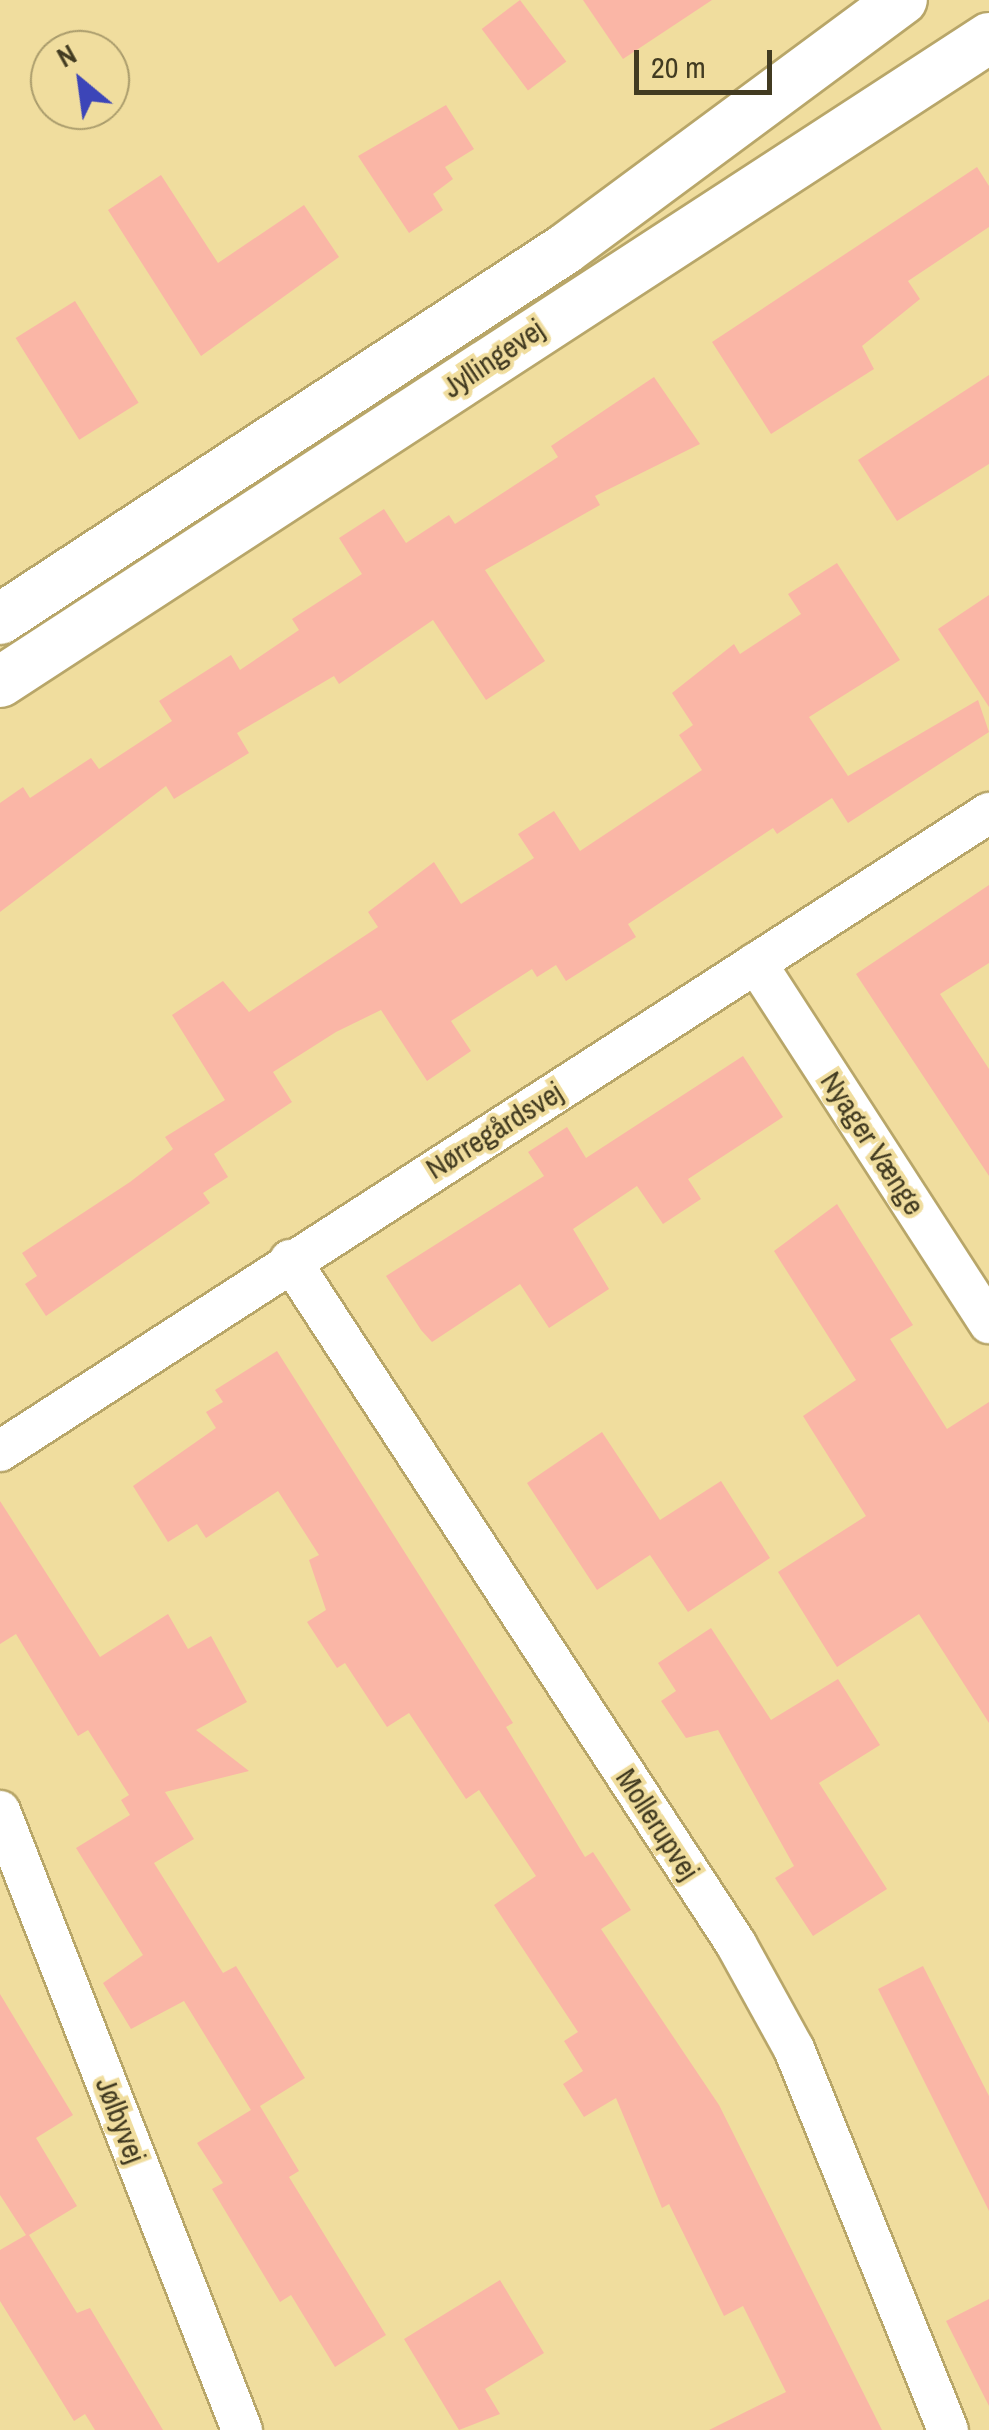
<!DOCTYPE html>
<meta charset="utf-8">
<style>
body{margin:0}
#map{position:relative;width:989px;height:2430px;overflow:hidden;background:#f0dd9e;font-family:"Archivo Narrow",sans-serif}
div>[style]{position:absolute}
.building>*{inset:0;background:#fab6a6;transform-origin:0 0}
.roads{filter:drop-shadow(2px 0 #b8a669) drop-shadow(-2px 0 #b8a669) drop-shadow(0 2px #b8a669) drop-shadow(0 -2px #b8a669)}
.minor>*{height:40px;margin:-20px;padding:0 20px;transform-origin:20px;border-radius:20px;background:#fff}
.tertiary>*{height:50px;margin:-25px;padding:0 25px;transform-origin:25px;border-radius:25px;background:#fff}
span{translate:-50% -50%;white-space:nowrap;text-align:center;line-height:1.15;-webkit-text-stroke:8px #f0dd9e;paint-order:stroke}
.street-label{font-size:30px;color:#423b21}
.north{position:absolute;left:30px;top:30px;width:100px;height:100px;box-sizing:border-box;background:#f0dd9e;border:2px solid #aa9c6c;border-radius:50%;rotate:331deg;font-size:28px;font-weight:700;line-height:40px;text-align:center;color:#423b21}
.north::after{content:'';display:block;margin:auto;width:35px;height:45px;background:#3c45b8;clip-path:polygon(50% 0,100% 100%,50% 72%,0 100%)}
.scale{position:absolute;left:634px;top:50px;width:138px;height:45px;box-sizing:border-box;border:5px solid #423b21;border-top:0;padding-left:12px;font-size:30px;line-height:35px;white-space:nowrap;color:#423b21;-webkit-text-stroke:8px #f0dd9e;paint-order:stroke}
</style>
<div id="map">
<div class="building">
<div style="left:520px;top:0;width:77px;height:48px;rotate:53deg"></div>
<div style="clip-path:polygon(583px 0,712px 0,623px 59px)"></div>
<div style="clip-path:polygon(446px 105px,474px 149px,445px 167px,453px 179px,433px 194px,443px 210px,409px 233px,358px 156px)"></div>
<div style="clip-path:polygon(977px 167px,989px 186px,989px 227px,908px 281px,920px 299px,862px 346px,874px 369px,771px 434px,712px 342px)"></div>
<div style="clip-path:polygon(161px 175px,218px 263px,304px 205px,339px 257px,201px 356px,108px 210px)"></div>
<div style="left:75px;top:301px;width:120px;height:70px;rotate:58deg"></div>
<div style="clip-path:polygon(989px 375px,989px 464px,897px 521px,858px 460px)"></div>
<div style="clip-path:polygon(654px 377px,700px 444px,595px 496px,600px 505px,485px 570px,545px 661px,486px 700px,433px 620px,339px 684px,334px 676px,237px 733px,249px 753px,174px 799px,166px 786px,0 912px,0 803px,23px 787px,30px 798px,91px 758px,99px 769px,172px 721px,159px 701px,231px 655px,240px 670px,299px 630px,292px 619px,362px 574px,339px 538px,384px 509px,406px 543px,449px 515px,455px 524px,558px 457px,551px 446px)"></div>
<div style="clip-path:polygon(837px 563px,900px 660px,809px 717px,848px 776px,978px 700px,989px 732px,848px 823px,832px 798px,777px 834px,773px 828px,628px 924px,636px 937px,566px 981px,556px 965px,537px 977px,532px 969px,451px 1021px,471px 1051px,427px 1081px,381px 1010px,336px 1032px,273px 1072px,292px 1102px,214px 1154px,228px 1177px,203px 1193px,210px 1203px,46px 1316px,25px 1284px,37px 1276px,22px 1253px,130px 1182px,173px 1149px,165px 1137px,225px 1100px,172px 1015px,223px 981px,249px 1012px,378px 927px,368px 912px,434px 862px,461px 904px,534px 858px,518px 834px,554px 811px,580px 851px,702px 770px,679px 735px,693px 725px,672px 693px,734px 644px,740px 654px,801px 614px,788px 594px)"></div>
<div style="clip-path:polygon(989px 595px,989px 707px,938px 629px)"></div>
<div style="clip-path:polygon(989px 885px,989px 963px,940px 994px,989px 1069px,989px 1176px,856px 974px)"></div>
<div style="clip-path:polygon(743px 1056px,783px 1117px,688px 1179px,701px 1199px,663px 1224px,637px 1186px,573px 1229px,609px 1289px,549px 1328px,520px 1284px,432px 1342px,421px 1330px,386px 1276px,544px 1176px,528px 1152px,567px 1127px,586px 1158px)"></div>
<div style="clip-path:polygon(837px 1204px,913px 1325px,890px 1339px,947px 1429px,989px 1402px,989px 1723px,919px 1614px,837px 1667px,778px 1572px,866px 1516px,803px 1416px,856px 1380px,774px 1251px)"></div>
<div style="clip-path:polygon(277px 1351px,513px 1723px,506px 1727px,585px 1857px,593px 1852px,631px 1910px,601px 1929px,719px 2105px,882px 2430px,709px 2430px,786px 2392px,743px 2306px,724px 2316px,669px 2204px,662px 2208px,616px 2098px,584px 2117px,563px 2084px,583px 2071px,564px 2041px,578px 2032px,494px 1905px,536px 1876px,479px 1790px,466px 1799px,409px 1713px,387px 1727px,345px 1663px,337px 1668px,307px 1622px,326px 1610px,309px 1560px,319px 1555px,278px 1491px,206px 1538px,197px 1524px,168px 1542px,133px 1486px,216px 1428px,206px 1412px,223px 1402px,215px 1390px)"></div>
<div style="clip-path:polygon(602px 1432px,660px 1520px,721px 1481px,770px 1558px,688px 1612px,650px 1555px,597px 1590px,527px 1483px)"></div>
<div style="clip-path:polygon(0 1501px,100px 1657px,168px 1614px,188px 1649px,211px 1636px,247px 1702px,196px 1730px,249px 1771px,165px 1792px,194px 1839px,154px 1863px,223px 1973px,236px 1966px,305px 2078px,260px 2106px,299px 2171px,289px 2177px,386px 2335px,335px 2367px,291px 2295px,280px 2302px,212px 2189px,223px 2183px,197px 2143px,251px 2110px,184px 2001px,131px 2029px,103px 1983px,143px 1955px,76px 1848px,130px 1815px,121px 1800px,129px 1795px,88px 1730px,78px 1736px,16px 1634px,0 1644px)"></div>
<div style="clip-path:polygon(711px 1628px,771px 1720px,838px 1679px,880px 1745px,819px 1783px,887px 1889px,813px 1936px,775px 1878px,794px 1866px,718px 1730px,686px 1738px,661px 1701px,676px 1691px,658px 1663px)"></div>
<div style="clip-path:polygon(923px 1966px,989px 2096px,989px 2211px,878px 1989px)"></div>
<div style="clip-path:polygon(0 1994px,73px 2115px,36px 2138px,77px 2206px,29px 2235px,77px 2313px,90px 2308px,163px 2430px,95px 2430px,85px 2414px,74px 2421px,0 2301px,0 2250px,26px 2235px,0 2195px)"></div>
<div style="clip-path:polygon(500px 2280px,544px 2353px,485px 2389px,500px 2414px,459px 2430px,404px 2339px)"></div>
<div style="clip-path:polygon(989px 2299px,989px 2406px,946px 2321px)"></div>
</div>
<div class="roads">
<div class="minor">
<div style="left:756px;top:963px;width:429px;rotate:57.1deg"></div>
<div style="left:290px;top:1260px;width:817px;rotate:56.89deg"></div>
<div style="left:736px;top:1944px;width:120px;rotate:61.1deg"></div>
<div style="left:794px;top:2049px;width:411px;rotate:68deg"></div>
<div style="left:0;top:1451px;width:1177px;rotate:-32.83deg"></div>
<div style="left:0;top:1811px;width:665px;rotate:68.65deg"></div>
</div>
<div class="tertiary">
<div style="left:0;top:619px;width:675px;rotate:-33.22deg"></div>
<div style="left:565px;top:249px;width:419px;rotate:-36.5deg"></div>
<div style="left:0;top:682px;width:1180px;rotate:-33.07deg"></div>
</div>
</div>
<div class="street-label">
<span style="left:493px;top:358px;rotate:-34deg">Jyllingevej</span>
<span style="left:494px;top:1130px;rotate:-32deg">Nørregårdsvej</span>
<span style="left:873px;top:1143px;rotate:57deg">Nyager Vænge</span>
<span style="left:658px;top:1824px;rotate:57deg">Mollerupvej</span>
<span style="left:121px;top:2120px;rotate:69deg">Jølbyvej</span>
</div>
<div class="north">N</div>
<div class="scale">20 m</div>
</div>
